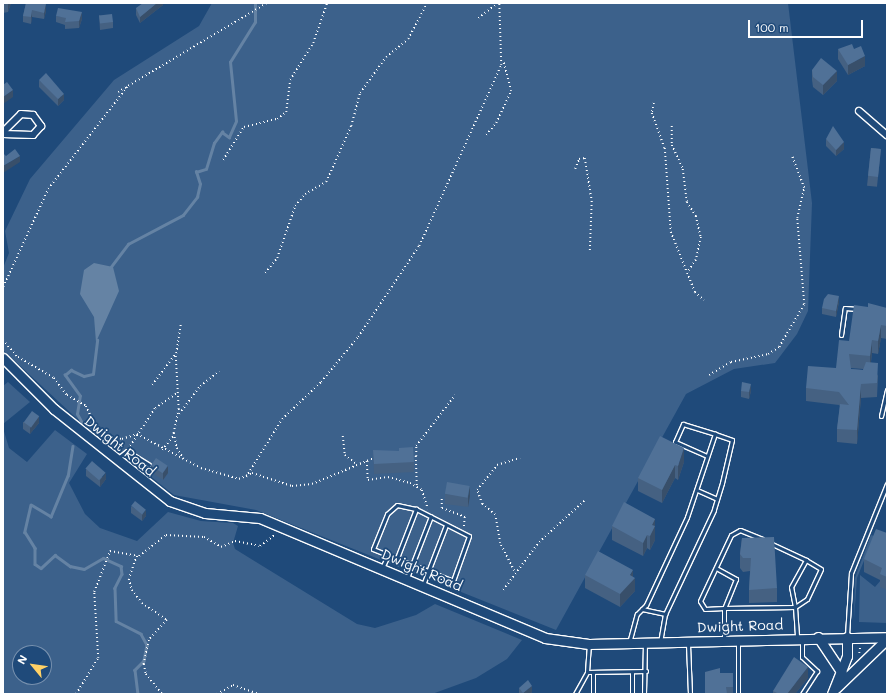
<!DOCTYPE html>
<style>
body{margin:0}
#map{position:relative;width:890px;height:697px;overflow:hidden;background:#1f4a7a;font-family:Mali,sans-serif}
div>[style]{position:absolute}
.green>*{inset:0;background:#3c618b}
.water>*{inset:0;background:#6583a4}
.stream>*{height:2.5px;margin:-1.25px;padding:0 1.25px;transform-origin:1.25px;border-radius:1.25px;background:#6583a4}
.path>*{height:1.5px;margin-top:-0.75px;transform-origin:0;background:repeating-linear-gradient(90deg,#fff 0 1px,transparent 0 4px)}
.roads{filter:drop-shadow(1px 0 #fff) drop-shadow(-1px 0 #fff) drop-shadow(0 1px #fff) drop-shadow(0 -1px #fff)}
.lane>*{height:3px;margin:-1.5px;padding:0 1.5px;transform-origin:1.5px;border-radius:1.5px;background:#1f4a7a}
.street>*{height:6px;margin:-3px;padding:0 3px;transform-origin:3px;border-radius:3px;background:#1f4a7a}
.secondary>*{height:9px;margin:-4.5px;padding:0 4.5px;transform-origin:4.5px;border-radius:4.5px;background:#1f4a7a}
.wall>*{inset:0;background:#456182;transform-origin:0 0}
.shaded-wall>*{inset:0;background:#384f6a}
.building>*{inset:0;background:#507197;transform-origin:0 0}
span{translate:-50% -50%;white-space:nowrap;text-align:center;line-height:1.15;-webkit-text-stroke:3.5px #1f4a7a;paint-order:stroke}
.street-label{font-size:14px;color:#fff}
.frame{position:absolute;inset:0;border:4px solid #fff;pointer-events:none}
.north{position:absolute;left:12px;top:645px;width:40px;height:40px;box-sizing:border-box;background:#1f4a7a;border:1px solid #7992af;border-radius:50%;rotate:299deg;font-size:11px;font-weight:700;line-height:16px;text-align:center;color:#fff}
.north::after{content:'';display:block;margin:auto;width:14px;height:18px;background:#ffd166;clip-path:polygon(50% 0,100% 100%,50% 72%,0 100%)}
.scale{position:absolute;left:748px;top:20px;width:115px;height:18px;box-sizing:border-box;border:2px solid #fff;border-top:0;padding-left:5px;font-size:12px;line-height:14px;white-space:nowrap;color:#fff;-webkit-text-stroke:3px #1f4a7a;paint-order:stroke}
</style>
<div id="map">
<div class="green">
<div style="clip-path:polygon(212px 3px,788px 3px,812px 203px,808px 311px,797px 334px,775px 363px,734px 369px,686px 394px,556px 630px,256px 510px,174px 495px,73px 415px,3px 350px,3px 268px,9px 253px,5px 231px,30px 179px,114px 80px,199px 26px)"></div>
<div style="clip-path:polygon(8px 382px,30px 402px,3px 424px,3px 386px)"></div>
<div style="clip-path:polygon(evenodd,3px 428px,9px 448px,27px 462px,55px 430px,87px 454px,69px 483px,85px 514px,100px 528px,137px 541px,168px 512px,201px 521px,233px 523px,238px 526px,233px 543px,235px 549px,357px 624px,375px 628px,416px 615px,435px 604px,522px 640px,507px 659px,476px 678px,432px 694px,3px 694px,3px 428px,20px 653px,44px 653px,44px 677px,20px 677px,20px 653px)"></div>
<div style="clip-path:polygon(871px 535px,874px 536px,857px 578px,854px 619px,855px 578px)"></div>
<div style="clip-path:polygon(860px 575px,875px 587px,881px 580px,887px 590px,887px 623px,859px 622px)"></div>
</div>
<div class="water">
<div style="clip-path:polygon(94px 263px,113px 267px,119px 291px,96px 342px,94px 317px,80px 294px,84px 270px)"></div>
</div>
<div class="stream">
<div style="left:110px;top:268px;width:30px;rotate:-53deg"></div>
<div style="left:128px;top:244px;width:62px;rotate:-27.8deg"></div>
<div style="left:183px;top:215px;width:23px;rotate:-52deg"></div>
<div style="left:197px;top:197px;width:13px;rotate:-77deg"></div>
<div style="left:200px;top:184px;width:13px;rotate:-108deg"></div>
<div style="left:196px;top:172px;width:10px;rotate:-17deg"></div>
<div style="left:206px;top:169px;width:27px;rotate:-73deg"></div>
<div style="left:214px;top:143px;width:14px;rotate:-54deg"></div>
<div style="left:222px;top:132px;width:9px;rotate:36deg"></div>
<div style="left:229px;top:137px;width:17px;rotate:-66deg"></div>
<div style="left:236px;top:121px;width:59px;rotate:-95.8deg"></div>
<div style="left:230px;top:62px;width:47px;rotate:-58deg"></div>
<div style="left:255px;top:22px;width:19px;rotate:-90deg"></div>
<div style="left:82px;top:423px;width:10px;rotate:-119deg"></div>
<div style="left:77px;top:414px;width:18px;rotate:-81deg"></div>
<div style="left:80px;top:396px;width:26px;rotate:-126deg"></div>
<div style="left:65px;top:375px;width:8px;rotate:-40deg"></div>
<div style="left:71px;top:370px;width:14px;rotate:25deg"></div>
<div style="left:84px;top:376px;width:9px;rotate:-13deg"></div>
<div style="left:93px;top:374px;width:34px;rotate:-83deg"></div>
<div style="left:73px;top:446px;width:30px;rotate:99deg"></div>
<div style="left:68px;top:476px;width:44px;rotate:112.5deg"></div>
<div style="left:51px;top:517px;width:23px;rotate:-149deg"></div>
<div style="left:31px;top:505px;width:28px;rotate:103deg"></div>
<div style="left:25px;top:532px;width:19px;rotate:58deg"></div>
<div style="left:35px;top:548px;width:16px;rotate:90deg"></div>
<div style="left:35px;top:564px;width:7px;rotate:34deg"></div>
<div style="left:41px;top:568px;width:19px;rotate:-43deg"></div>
<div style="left:55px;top:555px;width:19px;rotate:36deg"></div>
<div style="left:70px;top:566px;width:14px;rotate:12deg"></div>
<div style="left:84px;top:569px;width:22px;rotate:-30deg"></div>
<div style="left:103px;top:558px;width:20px;rotate:24deg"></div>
<div style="left:121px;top:566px;width:8px;rotate:83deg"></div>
<div style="left:122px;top:574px;width:16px;rotate:117deg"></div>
<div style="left:115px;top:588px;width:33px;rotate:88deg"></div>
<div style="left:116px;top:621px;width:28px;rotate:27deg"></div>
<div style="left:141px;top:634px;width:13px;rotate:61deg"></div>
<div style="left:147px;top:645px;width:16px;rotate:101deg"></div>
<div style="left:144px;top:661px;width:13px;rotate:135deg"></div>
<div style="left:135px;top:670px;width:24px;rotate:83deg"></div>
</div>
<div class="path">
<div style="left:478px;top:18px;width:25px;rotate:-37deg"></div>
<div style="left:118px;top:92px;width:174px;rotate:-30.9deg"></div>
<div style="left:654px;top:103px;width:10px;rotate:101deg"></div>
<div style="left:652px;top:113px;width:37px;rotate:70deg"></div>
<div style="left:665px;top:148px;width:84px;rotate:85.9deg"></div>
<div style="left:671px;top:232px;width:65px;rotate:68.2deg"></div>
<div style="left:695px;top:292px;width:12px;rotate:42deg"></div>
<div style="left:672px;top:126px;width:19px;rotate:90deg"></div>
<div style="left:672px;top:145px;width:26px;rotate:65deg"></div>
<div style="left:683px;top:169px;width:33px;rotate:83deg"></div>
<div style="left:687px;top:202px;width:17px;rotate:57deg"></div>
<div style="left:696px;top:216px;width:22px;rotate:77deg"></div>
<div style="left:701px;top:237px;width:24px;rotate:102deg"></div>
<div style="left:696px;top:260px;width:14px;rotate:124deg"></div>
<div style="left:486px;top:135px;width:16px;rotate:-50deg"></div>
<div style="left:496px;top:123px;width:35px;rotate:-65deg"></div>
<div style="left:511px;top:91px;width:30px;rotate:-105deg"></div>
<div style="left:223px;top:160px;width:39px;rotate:-58deg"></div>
<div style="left:244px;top:127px;width:34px;rotate:-14deg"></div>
<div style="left:277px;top:119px;width:11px;rotate:-38deg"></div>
<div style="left:286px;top:112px;width:32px;rotate:-83deg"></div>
<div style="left:290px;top:80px;width:44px;rotate:-58.1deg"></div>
<div style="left:313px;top:43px;width:42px;rotate:-70.7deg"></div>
<div style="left:575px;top:169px;width:11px;rotate:-68deg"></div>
<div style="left:579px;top:159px;width:6px;rotate:-9deg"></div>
<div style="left:585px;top:158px;width:44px;rotate:80.8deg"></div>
<div style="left:592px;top:201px;width:51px;rotate:92.2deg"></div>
<div style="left:265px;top:273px;width:19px;rotate:-51deg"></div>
<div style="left:277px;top:258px;width:55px;rotate:-70.9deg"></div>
<div style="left:295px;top:206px;width:16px;rotate:-50deg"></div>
<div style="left:305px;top:194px;width:24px;rotate:-30deg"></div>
<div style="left:326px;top:182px;width:61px;rotate:-65.9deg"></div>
<div style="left:351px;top:126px;width:34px;rotate:-75deg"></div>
<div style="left:360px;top:93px;width:44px;rotate:-54.2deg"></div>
<div style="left:386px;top:57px;width:28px;rotate:-39deg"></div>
<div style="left:408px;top:39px;width:41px;rotate:-62.2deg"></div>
<div style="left:3px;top:287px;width:108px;rotate:-65.3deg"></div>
<div style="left:48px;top:189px;width:129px;rotate:-52.2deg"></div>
<div style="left:181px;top:325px;width:31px;rotate:99deg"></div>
<div style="left:176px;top:356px;width:53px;rotate:86.8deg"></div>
<div style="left:179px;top:409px;width:25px;rotate:102deg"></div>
<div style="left:174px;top:433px;width:15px;rotate:79deg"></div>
<div style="left:177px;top:448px;width:15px;rotate:58deg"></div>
<div style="left:3px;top:340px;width:23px;rotate:49deg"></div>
<div style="left:18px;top:357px;width:42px;rotate:30.3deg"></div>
<div style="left:54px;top:378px;width:21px;rotate:53deg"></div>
<div style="left:67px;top:395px;width:22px;rotate:30deg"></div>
<div style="left:86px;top:406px;width:30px;rotate:64deg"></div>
<div style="left:709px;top:375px;width:26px;rotate:-31deg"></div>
<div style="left:731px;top:362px;width:38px;rotate:-12deg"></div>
<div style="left:768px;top:354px;width:13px;rotate:-32deg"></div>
<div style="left:779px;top:347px;width:50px;rotate:-59.8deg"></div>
<div style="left:804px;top:304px;width:86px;rotate:-94.7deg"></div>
<div style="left:797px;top:218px;width:31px;rotate:-77deg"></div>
<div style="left:804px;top:188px;width:34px;rotate:-111deg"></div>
<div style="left:152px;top:385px;width:40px;rotate:-53deg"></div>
<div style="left:179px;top:414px;width:35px;rotate:-53deg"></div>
<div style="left:200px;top:386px;width:24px;rotate:-38deg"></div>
<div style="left:343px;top:436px;width:19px;rotate:84deg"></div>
<div style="left:345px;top:455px;width:16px;rotate:38deg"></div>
<div style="left:104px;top:437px;width:18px;rotate:6deg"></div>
<div style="left:122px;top:439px;width:16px;rotate:-18deg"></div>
<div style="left:137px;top:434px;width:72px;rotate:28deg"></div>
<div style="left:201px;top:468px;width:40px;rotate:16deg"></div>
<div style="left:239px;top:479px;width:14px;rotate:-25deg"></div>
<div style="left:252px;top:473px;width:42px;rotate:18deg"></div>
<div style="left:292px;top:486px;width:20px;rotate:-6deg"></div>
<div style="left:312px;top:484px;width:67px;rotate:-22.8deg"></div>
<div style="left:130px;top:446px;width:45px;rotate:-56.7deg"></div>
<div style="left:155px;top:408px;width:27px;rotate:-34deg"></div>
<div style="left:162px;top:450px;width:19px;rotate:-51deg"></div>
<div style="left:412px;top:455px;width:4px;rotate:14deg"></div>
<div style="left:416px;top:456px;width:30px;rotate:88deg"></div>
<div style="left:416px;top:456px;width:10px;rotate:-90deg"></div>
<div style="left:416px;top:446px;width:64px;rotate:-52.6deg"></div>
<div style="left:367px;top:461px;width:19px;rotate:87deg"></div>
<div style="left:368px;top:480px;width:20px;rotate:-9deg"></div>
<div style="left:388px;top:477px;width:23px;rotate:15deg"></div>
<div style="left:410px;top:483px;width:14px;rotate:30deg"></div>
<div style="left:422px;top:490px;width:20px;rotate:72deg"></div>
<div style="left:246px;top:477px;width:68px;rotate:-58.2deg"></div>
<div style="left:282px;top:419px;width:54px;rotate:-43.5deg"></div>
<div style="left:321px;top:382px;width:58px;rotate:-50.6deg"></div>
<div style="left:358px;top:337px;width:110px;rotate:-56.2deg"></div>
<div style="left:419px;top:246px;width:199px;rotate:-65.6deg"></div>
<div style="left:501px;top:65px;width:62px;rotate:-91.8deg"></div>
<div style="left:442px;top:499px;width:9px;rotate:90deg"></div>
<div style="left:442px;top:508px;width:25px;rotate:21deg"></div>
<div style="left:465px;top:517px;width:11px;rotate:95deg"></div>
<div style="left:137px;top:556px;width:24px;rotate:109deg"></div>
<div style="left:129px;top:579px;width:11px;rotate:75deg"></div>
<div style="left:132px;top:590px;width:16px;rotate:52deg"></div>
<div style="left:142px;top:603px;width:30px;rotate:34deg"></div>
<div style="left:167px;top:620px;width:27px;rotate:132deg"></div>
<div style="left:149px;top:640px;width:25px;rotate:102deg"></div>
<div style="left:144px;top:664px;width:10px;rotate:79deg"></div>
<div style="left:146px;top:674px;width:26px;rotate:51deg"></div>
<div style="left:514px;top:571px;width:31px;rotate:-117deg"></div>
<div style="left:500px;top:543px;width:28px;rotate:-100deg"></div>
<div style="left:495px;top:515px;width:17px;rotate:-140deg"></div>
<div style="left:482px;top:504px;width:15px;rotate:-110deg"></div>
<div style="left:477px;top:490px;width:32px;rotate:-51deg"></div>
<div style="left:497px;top:465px;width:24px;rotate:-17deg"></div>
<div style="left:503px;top:590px;width:60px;rotate:-53.1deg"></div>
<div style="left:539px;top:542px;width:62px;rotate:-42.4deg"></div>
<div style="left:859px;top:653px;width:6px;rotate:-81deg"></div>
<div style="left:76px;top:694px;width:42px;rotate:-58.6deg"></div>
<div style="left:98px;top:658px;width:66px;rotate:-93.5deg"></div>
<div style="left:94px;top:592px;width:44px;rotate:-68.7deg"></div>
<div style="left:110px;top:551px;width:29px;rotate:10deg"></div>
<div style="left:139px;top:556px;width:34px;rotate:-38deg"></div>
<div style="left:166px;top:535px;width:38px;rotate:3deg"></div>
<div style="left:204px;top:537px;width:20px;rotate:30deg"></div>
<div style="left:221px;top:547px;width:15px;rotate:-23deg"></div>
<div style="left:235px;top:541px;width:25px;rotate:11deg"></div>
<div style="left:260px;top:546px;width:20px;rotate:-37deg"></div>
<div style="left:217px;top:694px;width:18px;rotate:-29deg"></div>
<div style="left:233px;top:685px;width:28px;rotate:19deg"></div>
</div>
<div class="roads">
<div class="lane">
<div style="left:841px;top:335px;width:27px;rotate:-82deg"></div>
<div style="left:845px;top:308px;width:12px;rotate:5deg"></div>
<div style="left:881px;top:416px;width:27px;rotate:-77deg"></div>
<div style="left:707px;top:456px;width:35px;rotate:-156deg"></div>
<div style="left:675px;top:442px;width:20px;rotate:-66deg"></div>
<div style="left:683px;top:424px;width:34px;rotate:17deg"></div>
<div style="left:118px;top:458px;width:11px;rotate:-38deg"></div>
<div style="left:127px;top:451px;width:26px;rotate:32deg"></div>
<div style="left:697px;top:490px;width:22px;rotate:24deg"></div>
<div style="left:397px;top:505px;width:19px;rotate:12deg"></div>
<div style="left:416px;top:509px;width:59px;rotate:27deg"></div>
<div style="left:469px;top:536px;width:48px;rotate:109.6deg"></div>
<div style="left:453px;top:581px;width:86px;rotate:-158.2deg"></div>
<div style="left:373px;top:549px;width:38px;rotate:-68deg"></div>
<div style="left:387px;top:514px;width:13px;rotate:-42deg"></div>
<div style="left:772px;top:544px;width:38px;rotate:25deg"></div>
<div style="left:806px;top:560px;width:17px;rotate:31deg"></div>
<div style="left:821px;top:569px;width:33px;rotate:115deg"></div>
<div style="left:807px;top:599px;width:14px;rotate:146deg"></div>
<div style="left:795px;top:607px;width:20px;rotate:-101deg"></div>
<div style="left:791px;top:587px;width:31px;rotate:-61deg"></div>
<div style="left:397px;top:558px;width:53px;rotate:-68.8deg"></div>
<div style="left:382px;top:568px;width:14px;rotate:-65deg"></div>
<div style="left:716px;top:568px;width:23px;rotate:29deg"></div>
<div style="left:736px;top:579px;width:31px;rotate:112deg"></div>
<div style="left:724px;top:608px;width:19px;rotate:177deg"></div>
<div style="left:705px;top:609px;width:9px;rotate:-122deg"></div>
<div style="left:700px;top:601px;width:73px;rotate:-64.8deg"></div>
<div style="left:731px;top:535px;width:10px;rotate:-29deg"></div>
<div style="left:740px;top:530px;width:24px;rotate:22deg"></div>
<div style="left:407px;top:578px;width:66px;rotate:-68.8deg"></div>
<div style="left:423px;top:585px;width:64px;rotate:-69deg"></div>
<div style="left:642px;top:609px;width:24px;rotate:12deg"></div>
<div style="left:847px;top:635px;width:62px;rotate:-86.3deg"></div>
<div style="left:851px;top:573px;width:96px;rotate:-68deg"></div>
<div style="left:724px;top:639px;width:31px;rotate:-90deg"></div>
<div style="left:724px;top:608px;width:71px;rotate:-0.8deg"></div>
<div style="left:795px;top:607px;width:30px;rotate:86deg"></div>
<div style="left:802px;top:640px;width:17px;rotate:90deg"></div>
<div style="left:802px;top:657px;width:21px;rotate:43deg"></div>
<div style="left:817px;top:671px;width:27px;rotate:123deg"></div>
<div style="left:629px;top:643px;width:30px;rotate:-75deg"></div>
<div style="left:637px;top:614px;width:13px;rotate:-45deg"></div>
<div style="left:646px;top:605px;width:97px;rotate:-65deg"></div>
<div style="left:687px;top:517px;width:88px;rotate:-71.4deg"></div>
<div style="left:715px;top:434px;width:18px;rotate:19deg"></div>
<div style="left:732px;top:440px;width:44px;rotate:103.1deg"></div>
<div style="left:722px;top:483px;width:28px;rotate:107deg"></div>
<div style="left:714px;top:510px;width:115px;rotate:115.2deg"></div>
<div style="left:665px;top:614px;width:27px;rotate:100deg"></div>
<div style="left:688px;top:644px;width:50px;rotate:87.7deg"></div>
<div style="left:587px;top:672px;width:59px;rotate:-1deg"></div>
<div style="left:593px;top:672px;width:22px;rotate:90deg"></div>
<div style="left:575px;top:694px;width:25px;rotate:-61deg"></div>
<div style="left:587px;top:672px;width:26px;rotate:-86deg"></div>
<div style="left:632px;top:694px;width:22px;rotate:-90deg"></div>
<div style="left:644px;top:694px;width:50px;rotate:-88.9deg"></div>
<div style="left:738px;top:694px;width:52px;rotate:-90deg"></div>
</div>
<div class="street">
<div style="left:859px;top:111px;width:37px;rotate:41deg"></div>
<div style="left:3px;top:132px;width:25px;rotate:-45deg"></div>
<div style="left:21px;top:114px;width:12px;rotate:5deg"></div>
<div style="left:33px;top:115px;width:14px;rotate:54deg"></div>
<div style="left:41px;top:126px;width:12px;rotate:132deg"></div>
<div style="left:33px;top:135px;width:30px;rotate:-178deg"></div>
</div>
<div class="secondary">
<div style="left:3px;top:358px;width:72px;rotate:45deg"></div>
<div style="left:54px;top:409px;width:148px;rotate:38.4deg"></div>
<div style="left:170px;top:501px;width:37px;rotate:19deg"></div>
<div style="left:205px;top:513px;width:55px;rotate:5.2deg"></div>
<div style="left:260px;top:518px;width:309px;rotate:22.8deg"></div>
<div style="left:545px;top:638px;width:44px;rotate:7.8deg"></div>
<div style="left:589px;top:644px;width:298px;rotate:-1.3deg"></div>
<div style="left:818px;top:637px;width:43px;rotate:56.3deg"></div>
<div style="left:836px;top:688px;width:71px;rotate:-43.9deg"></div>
<div style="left:832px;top:694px;width:41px;rotate:-68.5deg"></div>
<div style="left:847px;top:656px;width:19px;rotate:-90deg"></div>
</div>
</div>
<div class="wall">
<div style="clip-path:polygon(3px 3px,11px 3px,8px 12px,3px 13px)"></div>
<div style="clip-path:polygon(26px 3px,46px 11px,44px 19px,32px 17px,31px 24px,23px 22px,23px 16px)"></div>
<div style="clip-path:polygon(163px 3px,163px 5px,140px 23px,136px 15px,136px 8px)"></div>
<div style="clip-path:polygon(99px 15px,113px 22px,113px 28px,100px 30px)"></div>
<div style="clip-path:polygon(56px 16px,82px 19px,79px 28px,65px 29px,65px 25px,56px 22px)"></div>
<div style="clip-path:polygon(838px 49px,865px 66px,848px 75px,838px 59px)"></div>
<div style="clip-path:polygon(812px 70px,837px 81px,823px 95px,813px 87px,812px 80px)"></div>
<div style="clip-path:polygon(39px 80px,64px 100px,58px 106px,39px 87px)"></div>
<div style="clip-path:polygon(826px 139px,844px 149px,836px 156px,826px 146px)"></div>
<div style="left:871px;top:148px;width:10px;height:38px;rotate:6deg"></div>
<div style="clip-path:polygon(839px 302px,836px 317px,822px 314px,822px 308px)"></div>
<div style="clip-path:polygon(evenodd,887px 308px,887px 339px,881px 338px,878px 354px,872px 353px,871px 362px,878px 376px,877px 397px,861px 398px,857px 444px,837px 442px,837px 429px,840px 406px,839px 405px,806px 401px,806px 388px,836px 368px,849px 341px,887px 308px,851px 368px,863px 369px,863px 370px,851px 369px,851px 368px)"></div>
<div style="clip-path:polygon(741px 391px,751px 391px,749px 399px,741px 397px)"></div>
<div style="clip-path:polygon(23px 422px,39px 423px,30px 434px,23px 429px)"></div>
<div style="clip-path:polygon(373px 450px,414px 462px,414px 472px,374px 474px)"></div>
<div style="clip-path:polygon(684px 462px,678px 480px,675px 478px,662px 503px,638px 491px,638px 478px)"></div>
<div style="clip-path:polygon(151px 465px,168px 473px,163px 480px,151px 472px)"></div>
<div style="clip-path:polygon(86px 469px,106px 479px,100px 487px,86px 476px)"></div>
<div style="clip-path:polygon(445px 494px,470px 496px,468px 507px,445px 504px)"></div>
<div style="clip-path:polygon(131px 506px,146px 516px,142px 521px,131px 513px)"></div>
<div style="clip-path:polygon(655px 519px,655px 540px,650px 550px,647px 548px,643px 556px,612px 540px,612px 526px)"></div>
<div style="clip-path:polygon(887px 533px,887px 590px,880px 587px,880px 580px,864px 572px,864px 559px)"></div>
<div style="clip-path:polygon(742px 538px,777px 588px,777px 602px,749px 603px,749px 590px,750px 571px,743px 572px,740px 568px,740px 554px)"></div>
<div style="clip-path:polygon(585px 575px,633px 577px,635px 591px,620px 607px,585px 588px)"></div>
<div style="clip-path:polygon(720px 673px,733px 673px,733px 694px,705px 694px)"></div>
<div style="clip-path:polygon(808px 678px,795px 694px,773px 694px,773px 691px)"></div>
<div style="clip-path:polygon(519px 688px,532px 692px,530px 694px,519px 694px)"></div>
</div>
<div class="shaded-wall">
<div style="clip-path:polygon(8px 3px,11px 3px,8px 12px)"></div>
<div style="clip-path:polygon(157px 3px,163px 3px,163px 5px,140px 23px,140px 17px)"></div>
<div style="clip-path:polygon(46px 4px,46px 11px,44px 19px,44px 13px)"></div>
<div style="clip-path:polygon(32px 10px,32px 17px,31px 24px,31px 17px)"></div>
<div style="clip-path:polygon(82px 12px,82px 19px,79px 28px,79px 21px)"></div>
<div style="clip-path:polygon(865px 56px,865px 66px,848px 75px,848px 65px)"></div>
<div style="clip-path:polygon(837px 71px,837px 81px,823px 95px,823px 85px)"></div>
<div style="clip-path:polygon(13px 90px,13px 97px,3px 104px,3px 97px)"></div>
<div style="clip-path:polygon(64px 94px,64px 100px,58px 106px,58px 99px)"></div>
<div style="clip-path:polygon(844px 142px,844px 149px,836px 156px,836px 150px)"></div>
<div style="clip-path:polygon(20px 156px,20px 162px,3px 173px,3px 166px)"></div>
<div style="clip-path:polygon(839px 296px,839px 302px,836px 317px,836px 311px)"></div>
<div style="clip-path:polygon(881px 325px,881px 338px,878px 354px,878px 341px)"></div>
<div style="clip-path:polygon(872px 340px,872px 353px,870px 369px,870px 356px)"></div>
<div style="clip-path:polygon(751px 384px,751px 391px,749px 399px,749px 392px)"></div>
<div style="clip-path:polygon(861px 384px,861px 398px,857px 444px,857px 430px)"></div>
<div style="clip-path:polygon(39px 416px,39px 423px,30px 434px,30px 428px)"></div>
<div style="clip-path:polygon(684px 448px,684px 462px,678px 480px,678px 466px)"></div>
<div style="clip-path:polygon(675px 465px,675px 478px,662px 503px,662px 490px)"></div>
<div style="clip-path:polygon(168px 466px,168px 473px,163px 480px,163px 473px)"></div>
<div style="clip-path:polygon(106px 473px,106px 479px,100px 487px,100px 480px)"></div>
<div style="clip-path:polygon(470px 486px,470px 496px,468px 507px,468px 497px)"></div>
<div style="clip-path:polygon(146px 510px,146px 516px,142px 521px,142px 515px)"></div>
<div style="clip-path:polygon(655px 519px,655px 540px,650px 550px,650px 536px,652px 525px)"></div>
<div style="clip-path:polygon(647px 535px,647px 548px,643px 556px,643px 543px)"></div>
<div style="clip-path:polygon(633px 570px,633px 580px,635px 578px,635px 591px,620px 607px,620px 594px)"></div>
<div style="clip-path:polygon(808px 667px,808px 678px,795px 694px,787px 694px)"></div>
<div style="clip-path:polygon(532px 686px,532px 692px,530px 694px,523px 694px,523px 693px)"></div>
</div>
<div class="building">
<div style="clip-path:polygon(26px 3px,42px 3px,46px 4px,44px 13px,32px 10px,31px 17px,23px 16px)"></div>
<div style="clip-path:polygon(143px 3px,157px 3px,140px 17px,136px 8px)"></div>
<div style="clip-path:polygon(58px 8px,82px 12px,79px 21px,65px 22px,66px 18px,56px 16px)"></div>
<div style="left:112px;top:14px;width:8px;height:13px;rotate:83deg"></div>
<div style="clip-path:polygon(852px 44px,854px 49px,861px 46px,865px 56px,848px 65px,838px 49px)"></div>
<div style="clip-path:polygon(821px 58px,837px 71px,823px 85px,813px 77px,812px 70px)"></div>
<div style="clip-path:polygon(46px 73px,64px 94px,58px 99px,39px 80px)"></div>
<div style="clip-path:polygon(7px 82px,13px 90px,3px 97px,3px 85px)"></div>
<div style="clip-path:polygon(833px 126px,844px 142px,836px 150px,826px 139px)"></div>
<div style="left:871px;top:148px;width:10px;height:28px;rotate:6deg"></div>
<div style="clip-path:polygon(15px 149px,20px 156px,3px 166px,3px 153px,6px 156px)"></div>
<div style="clip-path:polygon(828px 294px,839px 296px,836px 311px,822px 308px,824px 299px)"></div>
<div style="clip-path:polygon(868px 303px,887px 308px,887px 326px,881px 325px,878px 341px,872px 340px,870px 356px,849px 354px,851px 369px,863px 370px,866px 362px,878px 363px,877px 383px,861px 384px,857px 430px,837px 429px,840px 404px,849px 405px,839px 392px,806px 388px,808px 366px,836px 368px,839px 340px,849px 341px,854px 305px,868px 307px)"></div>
<div style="clip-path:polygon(742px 382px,751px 384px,749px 392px,741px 391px)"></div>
<div style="left:32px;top:411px;width:9px;height:14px;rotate:36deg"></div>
<div style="clip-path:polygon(660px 436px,684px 448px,678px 466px,675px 465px,662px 490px,638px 478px)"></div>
<div style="clip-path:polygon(413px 447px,414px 462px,374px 464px,373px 450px,399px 451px,399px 448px)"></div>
<div style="left:156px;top:458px;width:14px;height:9px;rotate:34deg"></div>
<div style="left:92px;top:461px;width:18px;height:10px;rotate:41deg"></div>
<div style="left:447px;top:482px;width:23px;height:12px;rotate:10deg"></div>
<div style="left:135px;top:501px;width:14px;height:6px;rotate:39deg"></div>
<div style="clip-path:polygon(624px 502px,655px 519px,652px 525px,655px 526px,650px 536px,647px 535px,643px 543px,612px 526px)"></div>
<div style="clip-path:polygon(876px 529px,887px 533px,887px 577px,880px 574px,882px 568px,864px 559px)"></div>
<div style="clip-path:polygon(774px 537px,777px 588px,749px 590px,751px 558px,743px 558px,740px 554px,742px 538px)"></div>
<div style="clip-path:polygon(598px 551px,633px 570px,630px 575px,635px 578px,620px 594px,585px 575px)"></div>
<div style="clip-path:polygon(794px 657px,808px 667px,787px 694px,779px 694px,773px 691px)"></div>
<div style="clip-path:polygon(720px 668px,720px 673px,733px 673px,733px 687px,726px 687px,727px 694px,705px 694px,705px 672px)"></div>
<div style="clip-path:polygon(528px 680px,532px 686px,523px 693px,519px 688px)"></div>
</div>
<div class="street-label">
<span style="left:120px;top:446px;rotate:39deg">Dwight Road</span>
<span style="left:422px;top:570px;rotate:23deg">Dwight Road</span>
<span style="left:740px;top:626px;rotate:-2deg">Dwight Road</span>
</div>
<div class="frame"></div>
<div class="north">N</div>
<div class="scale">100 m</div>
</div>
